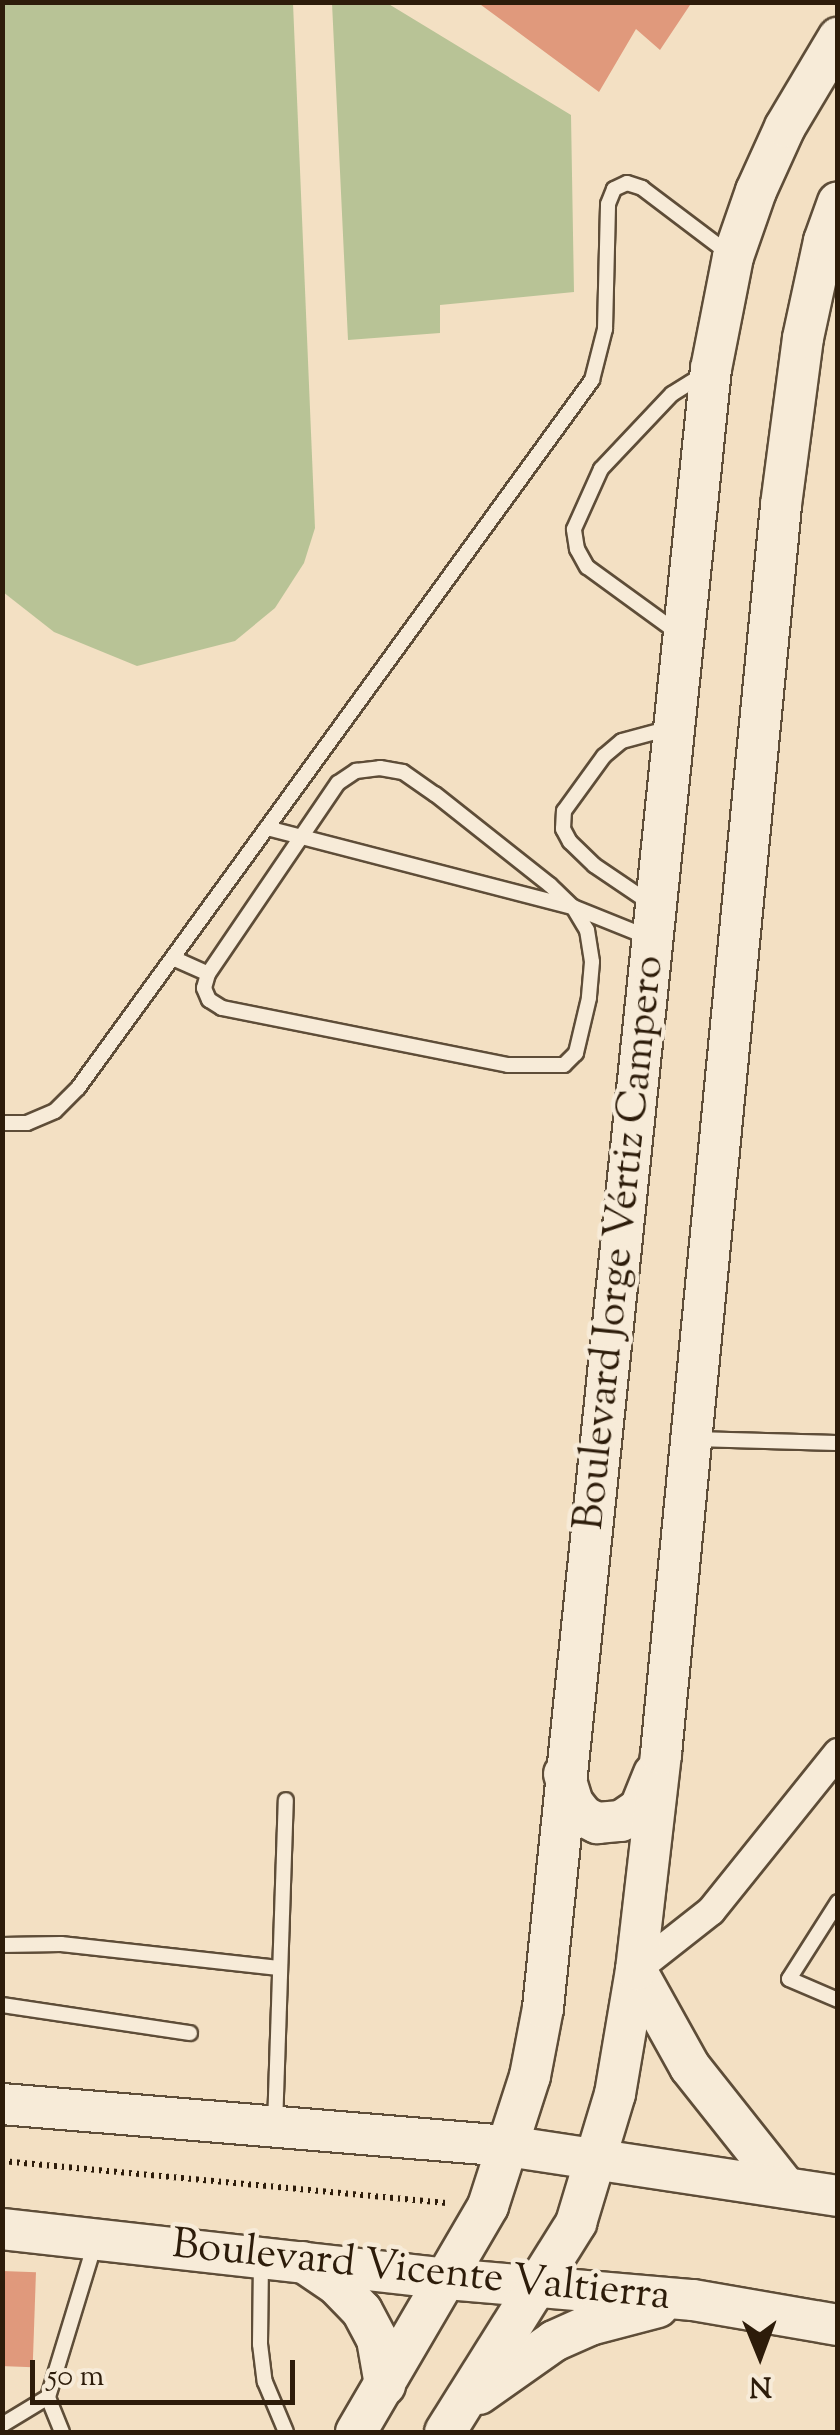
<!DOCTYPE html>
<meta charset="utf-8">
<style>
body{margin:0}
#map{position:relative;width:840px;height:2435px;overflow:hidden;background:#f3e0c3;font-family:"Sorts Mill Goudy",serif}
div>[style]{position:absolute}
.green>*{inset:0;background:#b8c396}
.building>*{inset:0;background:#e0997c;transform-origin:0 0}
.path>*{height:6px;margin-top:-3px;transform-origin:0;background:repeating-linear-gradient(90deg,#2d1c0a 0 2.5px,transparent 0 7.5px)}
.roads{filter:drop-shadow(2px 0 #5e4d38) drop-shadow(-2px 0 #5e4d38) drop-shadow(0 2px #5e4d38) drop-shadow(0 -2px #5e4d38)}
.service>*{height:14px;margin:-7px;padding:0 7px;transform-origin:7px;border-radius:7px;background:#f7ebd8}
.minor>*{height:28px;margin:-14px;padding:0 14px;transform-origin:14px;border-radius:14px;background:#f7ebd8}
.secondary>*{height:40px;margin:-20px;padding:0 20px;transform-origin:20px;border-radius:20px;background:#f7ebd8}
span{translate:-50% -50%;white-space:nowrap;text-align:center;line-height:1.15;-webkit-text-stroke:9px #f7ebd8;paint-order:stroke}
.street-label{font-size:42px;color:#2d1c0a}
.frame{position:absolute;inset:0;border:5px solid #2d1c0a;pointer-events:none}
.north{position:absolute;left:710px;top:2305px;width:100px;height:100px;-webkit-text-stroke:8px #f7ebd8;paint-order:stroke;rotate:179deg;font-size:28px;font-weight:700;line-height:40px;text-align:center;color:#2d1c0a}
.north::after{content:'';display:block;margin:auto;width:35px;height:45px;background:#2d1c0a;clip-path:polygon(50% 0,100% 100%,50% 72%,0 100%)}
.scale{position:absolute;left:30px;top:2360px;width:265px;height:45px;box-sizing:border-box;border:5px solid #2d1c0a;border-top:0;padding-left:12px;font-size:30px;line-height:35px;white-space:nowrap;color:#2d1c0a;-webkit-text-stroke:8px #f7ebd8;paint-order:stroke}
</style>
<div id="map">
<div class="green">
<div style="clip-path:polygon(2px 3px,293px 3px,315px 528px,304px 563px,275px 608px,235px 641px,137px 666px,54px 632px,3px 592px)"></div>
<div style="clip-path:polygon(332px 3px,387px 3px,571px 115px,574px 292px,440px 305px,440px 333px,348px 340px)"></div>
</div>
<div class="building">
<div style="clip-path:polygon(477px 2px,692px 2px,660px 50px,636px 29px,599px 92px)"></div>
<div style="left:2px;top:2271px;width:34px;height:95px;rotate:2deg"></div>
</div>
<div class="path">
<div style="left:2px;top:2161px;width:449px;rotate:5.4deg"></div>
</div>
<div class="roads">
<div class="service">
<div style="left:678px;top:633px;width:112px;rotate:-144deg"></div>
<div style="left:587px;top:567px;width:21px;rotate:-119deg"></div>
<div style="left:577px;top:549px;width:20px;rotate:-99deg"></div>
<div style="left:574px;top:529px;width:66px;rotate:-65.8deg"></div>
<div style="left:601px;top:469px;width:103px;rotate:-46.6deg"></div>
<div style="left:672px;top:394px;width:36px;rotate:-32deg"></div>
<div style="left:380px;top:768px;width:23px;rotate:10deg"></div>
<div style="left:403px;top:772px;width:39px;rotate:35deg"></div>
<div style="left:435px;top:794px;width:147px;rotate:38.4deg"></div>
<div style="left:550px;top:885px;width:32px;rotate:44deg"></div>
<div style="left:573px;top:907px;width:27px;rotate:59deg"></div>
<div style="left:587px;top:930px;width:32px;rotate:81deg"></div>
<div style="left:592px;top:962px;width:36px;rotate:95deg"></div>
<div style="left:589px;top:998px;width:57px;rotate:103.3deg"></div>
<div style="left:576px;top:1053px;width:17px;rotate:135deg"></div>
<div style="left:564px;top:1065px;width:56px;rotate:180deg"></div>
<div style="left:508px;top:1065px;width:292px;rotate:-168.7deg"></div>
<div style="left:222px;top:1008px;width:15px;rotate:-148deg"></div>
<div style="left:209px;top:1000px;width:13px;rotate:-113deg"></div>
<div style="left:204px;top:988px;width:15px;rotate:-74deg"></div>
<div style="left:208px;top:974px;width:231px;rotate:-55.8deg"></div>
<div style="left:338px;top:783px;width:22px;rotate:-34deg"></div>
<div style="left:356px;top:771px;width:24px;rotate:-7deg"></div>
<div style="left:267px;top:828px;width:316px;rotate:14.5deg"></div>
<div style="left:573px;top:907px;width:83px;rotate:21.9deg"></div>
<div style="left:653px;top:905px;width:71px;rotate:-145.9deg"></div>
<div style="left:594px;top:865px;width:33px;rotate:-136deg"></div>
<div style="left:570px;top:842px;width:15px;rotate:-118deg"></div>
<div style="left:563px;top:829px;width:18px;rotate:-87deg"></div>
<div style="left:564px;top:811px;width:68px;rotate:-54deg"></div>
<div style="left:604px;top:756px;width:23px;rotate:-40deg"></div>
<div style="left:622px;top:741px;width:50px;rotate:-15.2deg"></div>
<div style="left:175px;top:959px;width:36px;rotate:24deg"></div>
<div style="left:2px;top:1123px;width:25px"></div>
<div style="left:27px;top:1123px;width:30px;rotate:-23deg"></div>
<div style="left:55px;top:1111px;width:33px;rotate:-45deg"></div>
<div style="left:78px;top:1088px;width:875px;rotate:-54.02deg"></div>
<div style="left:592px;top:380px;width:53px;rotate:-75.7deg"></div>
<div style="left:605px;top:329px;width:125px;rotate:-88.6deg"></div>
<div style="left:608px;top:204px;width:16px;rotate:-68deg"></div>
<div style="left:614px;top:189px;width:14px;rotate:-25deg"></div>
<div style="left:627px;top:183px;width:16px;rotate:18deg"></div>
<div style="left:642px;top:188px;width:108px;rotate:37.1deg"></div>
<div style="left:693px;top:1439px;width:145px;rotate:1.6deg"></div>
<div style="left:838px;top:1902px;width:91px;rotate:122.5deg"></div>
<div style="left:789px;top:1979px;width:53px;rotate:23.2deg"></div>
<div style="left:2px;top:1945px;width:59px;rotate:-1deg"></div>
<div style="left:61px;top:1944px;width:219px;rotate:6.3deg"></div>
<div style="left:2px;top:2005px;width:190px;rotate:8.5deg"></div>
<div style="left:275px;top:2126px;width:326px;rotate:-88.1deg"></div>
<div style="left:261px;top:2261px;width:83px;rotate:90.7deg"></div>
<div style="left:260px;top:2344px;width:38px;rotate:83deg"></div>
<div style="left:265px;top:2382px;width:54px;rotate:67.2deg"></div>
<div style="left:2px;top:2425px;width:54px;rotate:-31.3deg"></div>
<div style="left:62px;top:2432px;width:38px;rotate:-112deg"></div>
<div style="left:48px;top:2397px;width:161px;rotate:-73deg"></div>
</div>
<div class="minor">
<div style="left:636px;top:1970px;width:95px;rotate:-38.2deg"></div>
<div style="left:711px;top:1911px;width:203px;rotate:-51.2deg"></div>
</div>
<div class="secondary">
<div style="left:564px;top:1774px;width:30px;rotate:73deg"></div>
<div style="left:573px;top:1803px;width:16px;rotate:52deg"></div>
<div style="left:583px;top:1816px;width:16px;rotate:27deg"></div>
<div style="left:597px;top:1823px;width:24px;rotate:-5deg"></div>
<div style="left:621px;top:1821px;width:23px;rotate:-34deg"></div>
<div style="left:640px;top:1808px;width:37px;rotate:-68deg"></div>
<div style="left:636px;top:1970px;width:111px;rotate:60.9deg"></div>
<div style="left:690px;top:2067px;width:154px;rotate:51.6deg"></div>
<div style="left:2px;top:2104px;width:507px;rotate:4.75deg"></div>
<div style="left:507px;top:2146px;width:335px;rotate:8.6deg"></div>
<div style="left:2px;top:2229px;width:448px;rotate:6.4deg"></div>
<div style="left:447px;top:2279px;width:247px;rotate:4.9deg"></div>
<div style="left:693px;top:2300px;width:147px;rotate:9.8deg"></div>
<div style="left:303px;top:2262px;width:40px;rotate:34deg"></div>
<div style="left:336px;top:2284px;width:37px;rotate:46deg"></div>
<div style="left:362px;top:2311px;width:32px;rotate:62deg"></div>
<div style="left:377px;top:2339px;width:47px;rotate:80.1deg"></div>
<div style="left:479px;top:2394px;width:92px;rotate:-35.2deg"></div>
<div style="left:554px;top:2341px;width:39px;rotate:-24deg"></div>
<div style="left:590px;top:2325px;width:70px;rotate:-14.8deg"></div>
<div style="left:356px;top:2432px;width:262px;rotate:-59.7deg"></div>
<div style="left:488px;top:2206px;width:137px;rotate:-72.1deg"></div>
<div style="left:530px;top:2076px;width:69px;rotate:-79.2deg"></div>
<div style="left:543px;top:2008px;width:1648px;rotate:-84.15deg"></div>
<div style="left:711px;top:369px;width:114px;rotate:-78.9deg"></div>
<div style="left:733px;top:257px;width:70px;rotate:-70.8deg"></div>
<div style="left:756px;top:191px;width:70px;rotate:-65.6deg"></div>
<div style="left:785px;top:127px;width:104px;rotate:-59.2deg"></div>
<div style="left:445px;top:2432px;width:247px;rotate:-57.9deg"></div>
<div style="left:576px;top:2223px;width:135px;rotate:-73.2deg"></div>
<div style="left:615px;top:2094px;width:126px;rotate:-80.4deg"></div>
<div style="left:636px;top:1970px;width:217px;rotate:-83.4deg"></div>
<div style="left:661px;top:1754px;width:1255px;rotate:-84.51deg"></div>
<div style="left:781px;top:505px;width:168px;rotate:-82.5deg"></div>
<div style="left:803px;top:338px;width:99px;rotate:-77.8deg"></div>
<div style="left:824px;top:241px;width:41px;rotate:-70.3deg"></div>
</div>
</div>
<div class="street-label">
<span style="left:621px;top:1243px;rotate:-84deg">Boulevard Jorge Vértiz Campero</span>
<span style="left:421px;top:2272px;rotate:6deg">Boulevard Vicente Valtierra</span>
</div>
<div class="frame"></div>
<div class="north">N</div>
<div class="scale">50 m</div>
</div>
